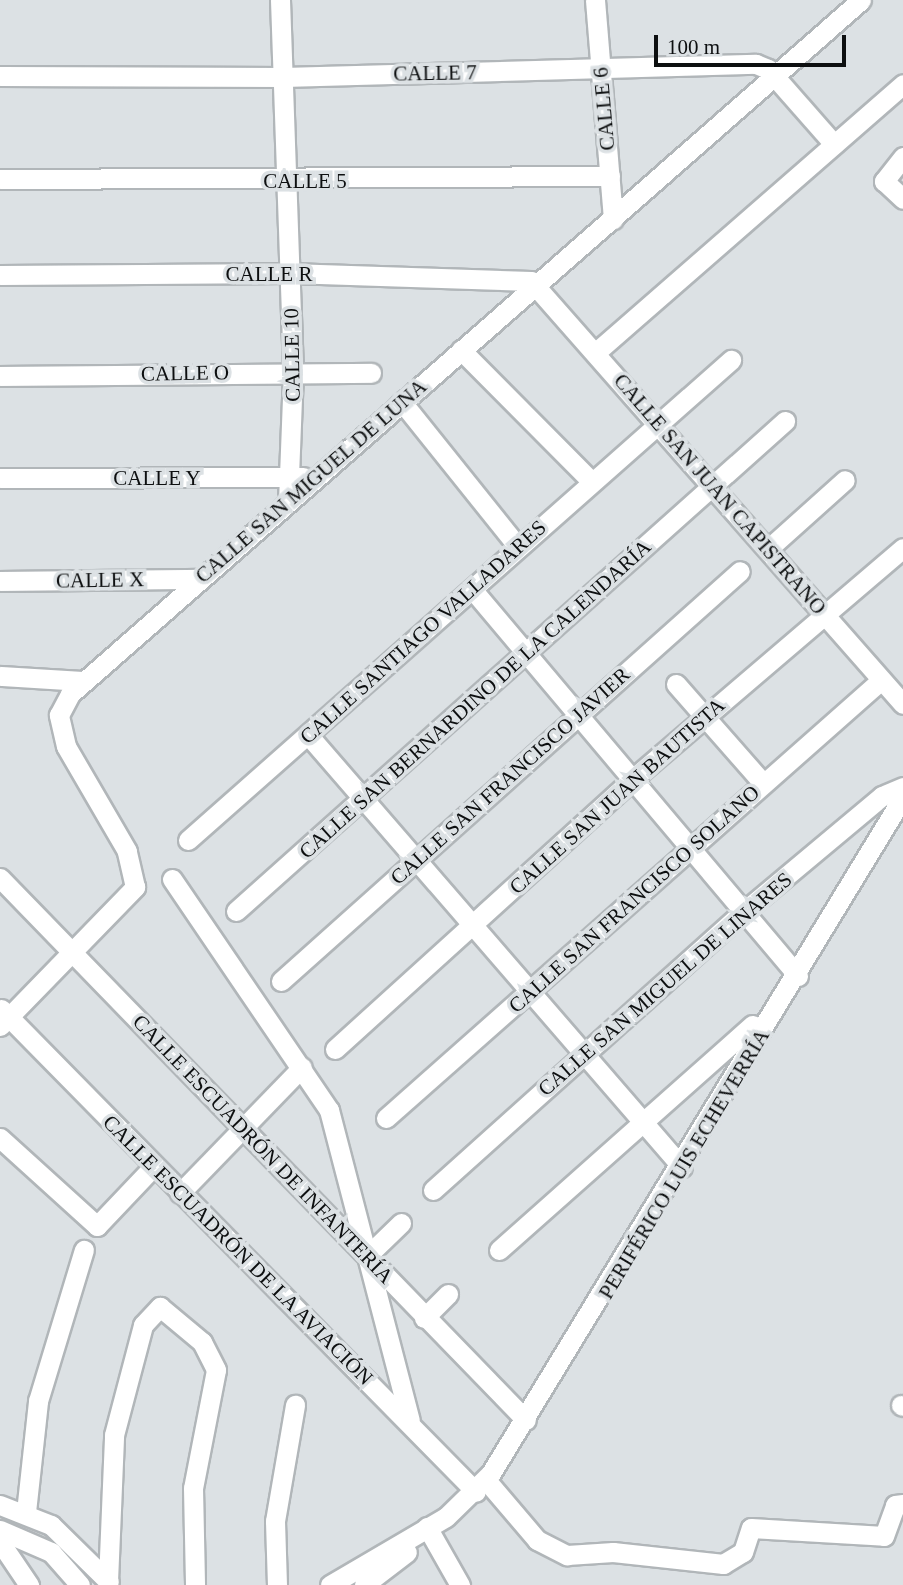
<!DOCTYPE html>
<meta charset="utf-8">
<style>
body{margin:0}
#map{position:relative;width:903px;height:1585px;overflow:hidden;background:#dce1e4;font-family:"Times New Roman",serif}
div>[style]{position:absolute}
.roads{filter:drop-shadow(2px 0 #b1b6b9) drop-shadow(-2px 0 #b1b6b9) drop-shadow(0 2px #b1b6b9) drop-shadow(0 -2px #b1b6b9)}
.minor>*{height:19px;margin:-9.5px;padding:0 9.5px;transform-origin:9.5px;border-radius:9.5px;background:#fff}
span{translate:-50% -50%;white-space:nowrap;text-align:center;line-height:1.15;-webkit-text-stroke:7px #dce1e4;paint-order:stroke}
.street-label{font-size:21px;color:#0d0f10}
.scale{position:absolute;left:654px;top:35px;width:192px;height:32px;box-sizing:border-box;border:4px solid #0d0f10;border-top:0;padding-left:9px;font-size:21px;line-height:24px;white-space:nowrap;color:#0d0f10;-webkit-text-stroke:5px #dce1e4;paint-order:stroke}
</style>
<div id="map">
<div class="roads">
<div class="minor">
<div style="left:280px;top:0;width:372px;rotate:88deg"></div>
<div style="left:293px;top:372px;width:128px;rotate:92.2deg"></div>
<div style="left:595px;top:0;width:220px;rotate:85.3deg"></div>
<div style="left:0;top:76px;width:283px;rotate:0.2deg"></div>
<div style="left:283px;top:77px;width:473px;rotate:-1.6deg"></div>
<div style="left:756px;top:64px;width:13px;rotate:23deg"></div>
<div style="left:768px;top:69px;width:100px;rotate:48.7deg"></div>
<div style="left:903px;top:157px;width:31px;rotate:128deg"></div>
<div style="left:884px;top:181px;width:26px;rotate:43deg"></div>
<div style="left:0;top:179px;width:610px;rotate:-0.28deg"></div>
<div style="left:0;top:275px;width:289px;rotate:-0.4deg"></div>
<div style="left:289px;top:273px;width:242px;rotate:1.9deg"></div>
<div style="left:531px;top:281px;width:563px;rotate:48.67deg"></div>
<div style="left:461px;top:350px;width:183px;rotate:45.2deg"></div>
<div style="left:595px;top:353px;width:409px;rotate:-41.1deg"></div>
<div style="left:0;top:376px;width:371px;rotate:-0.5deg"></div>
<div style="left:402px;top:402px;width:186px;rotate:51.3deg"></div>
<div style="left:0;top:478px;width:303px;rotate:-0.2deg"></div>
<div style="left:768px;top:549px;width:103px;rotate:-41.9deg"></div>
<div style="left:0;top:581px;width:199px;rotate:-0.6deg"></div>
<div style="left:472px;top:589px;width:506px;rotate:49.89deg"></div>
<div style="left:0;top:676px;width:81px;rotate:3.5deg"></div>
<div style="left:676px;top:684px;width:132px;rotate:48.7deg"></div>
<div style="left:309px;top:736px;width:570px;rotate:49.13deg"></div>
<div style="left:188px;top:840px;width:725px;rotate:-41.48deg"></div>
<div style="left:0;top:878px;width:755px;rotate:45.86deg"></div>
<div style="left:172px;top:879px;width:279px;rotate:55.8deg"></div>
<div style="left:329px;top:1110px;width:320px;rotate:75.4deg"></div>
<div style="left:236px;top:911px;width:736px;rotate:-41.75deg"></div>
<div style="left:281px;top:981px;width:615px;rotate:-41.77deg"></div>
<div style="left:1px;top:1009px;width:677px;rotate:45.48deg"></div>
<div style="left:0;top:1026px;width:194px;rotate:-45.8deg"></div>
<div style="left:135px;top:887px;width:37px;rotate:-103deg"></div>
<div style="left:127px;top:851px;width:121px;rotate:-120.2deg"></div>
<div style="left:66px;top:746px;width:32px;rotate:-103deg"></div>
<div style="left:59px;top:715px;width:24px;rotate:-62deg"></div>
<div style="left:70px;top:694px;width:1052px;rotate:-41.26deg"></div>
<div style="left:335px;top:1049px;width:397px;rotate:-42.2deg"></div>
<div style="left:629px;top:782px;width:360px;rotate:-40.5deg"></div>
<div style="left:386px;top:1118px;width:661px;rotate:-41.5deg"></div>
<div style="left:0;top:1138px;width:131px;rotate:42.2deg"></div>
<div style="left:97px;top:1226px;width:81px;rotate:-46.5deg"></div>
<div style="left:433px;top:1190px;width:415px;rotate:-41.9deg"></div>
<div style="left:742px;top:913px;width:182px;rotate:-39.9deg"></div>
<div style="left:882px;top:796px;width:23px;rotate:-23deg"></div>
<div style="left:180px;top:1193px;width:175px;rotate:-45.9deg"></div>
<div style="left:499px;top:1250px;width:339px;rotate:-41.6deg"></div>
<div style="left:368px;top:1255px;width:46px;rotate:-44.1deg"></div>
<div style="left:424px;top:1318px;width:34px;rotate:-45deg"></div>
<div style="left:901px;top:1405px;width:2px;rotate:27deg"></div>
<div style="left:486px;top:1480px;width:79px;rotate:49.6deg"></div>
<div style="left:537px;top:1540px;width:34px;rotate:27deg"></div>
<div style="left:567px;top:1555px;width:46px;rotate:-3.7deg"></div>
<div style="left:613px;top:1552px;width:111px;rotate:6.2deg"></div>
<div style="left:723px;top:1564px;width:23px;rotate:-31deg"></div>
<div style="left:743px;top:1552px;width:25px;rotate:-72deg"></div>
<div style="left:751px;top:1528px;width:133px;rotate:3.4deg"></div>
<div style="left:884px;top:1536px;width:33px;rotate:-70deg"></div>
<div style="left:895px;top:1505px;width:8px;rotate:-7deg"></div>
<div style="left:0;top:1505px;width:55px;rotate:21.4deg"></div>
<div style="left:51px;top:1525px;width:81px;rotate:44.5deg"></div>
<div style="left:26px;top:1512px;width:112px;rotate:-83.8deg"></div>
<div style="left:38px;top:1401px;width:158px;rotate:-73.1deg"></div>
<div style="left:427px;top:1527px;width:67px;rotate:60.4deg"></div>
<div style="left:0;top:1530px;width:56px;rotate:23.3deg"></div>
<div style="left:51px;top:1552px;width:44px;rotate:48.7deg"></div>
<div style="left:0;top:1542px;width:52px;rotate:56deg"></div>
<div style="left:108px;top:1581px;width:146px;rotate:-87.6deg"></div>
<div style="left:114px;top:1435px;width:114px;rotate:-75.2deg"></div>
<div style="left:143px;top:1325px;width:25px;rotate:-47deg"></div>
<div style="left:160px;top:1307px;width:55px;rotate:39.8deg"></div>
<div style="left:202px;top:1342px;width:31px;rotate:63deg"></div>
<div style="left:216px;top:1370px;width:120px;rotate:101deg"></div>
<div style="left:193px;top:1488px;width:97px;rotate:88.8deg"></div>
<div style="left:277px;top:1585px;width:64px;rotate:-91.8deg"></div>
<div style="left:275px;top:1521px;width:118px;rotate:-80.2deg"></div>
<div style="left:330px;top:1585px;width:134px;rotate:-30.4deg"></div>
<div style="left:446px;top:1517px;width:63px;rotate:-44.4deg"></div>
<div style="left:491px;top:1473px;width:792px;rotate:-58.64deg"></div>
<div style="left:364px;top:1585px;width:54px;rotate:-37.5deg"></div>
</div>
</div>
<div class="street-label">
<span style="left:435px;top:73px;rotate:-1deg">CALLE 7</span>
<span style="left:604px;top:109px;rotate:-95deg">CALLE 6</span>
<span style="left:305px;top:181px">CALLE 5</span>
<span style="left:269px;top:274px">CALLE R</span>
<span style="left:292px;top:355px;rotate:-91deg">CALLE 10</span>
<span style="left:185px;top:373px;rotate:-1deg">CALLE O</span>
<span style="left:157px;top:478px">CALLE Y</span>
<span style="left:311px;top:481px;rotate:-41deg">CALLE SAN MIGUEL DE LUNA</span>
<span style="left:720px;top:494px;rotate:49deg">CALLE SAN JUAN CAPISTRANO</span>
<span style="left:100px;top:580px;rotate:-1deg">CALLE X</span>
<span style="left:423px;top:632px;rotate:-42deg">CALLE SANTIAGO VALLADARES</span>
<span style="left:475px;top:699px;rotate:-42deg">CALLE SAN BERNARDINO DE LA CALENDARÍA</span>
<span style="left:510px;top:776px;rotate:-42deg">CALLE SAN FRANCISCO JAVIER</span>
<span style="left:617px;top:796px;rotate:-42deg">CALLE SAN JUAN BAUTISTA</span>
<span style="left:634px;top:899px;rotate:-42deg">CALLE SAN FRANCISCO SOLANO</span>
<span style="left:665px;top:984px;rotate:-41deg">CALLE SAN MIGUEL DE LINARES</span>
<span style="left:263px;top:1149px;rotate:46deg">CALLE ESCUADRÓN DE INFANTERÍA</span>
<span style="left:684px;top:1164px;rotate:-59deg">PERIFÉRICO LUIS ECHEVERRÍA</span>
<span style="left:238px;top:1250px;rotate:45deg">CALLE ESCUADRÓN DE LA AVIACIÓN</span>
</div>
<div class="scale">100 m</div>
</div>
